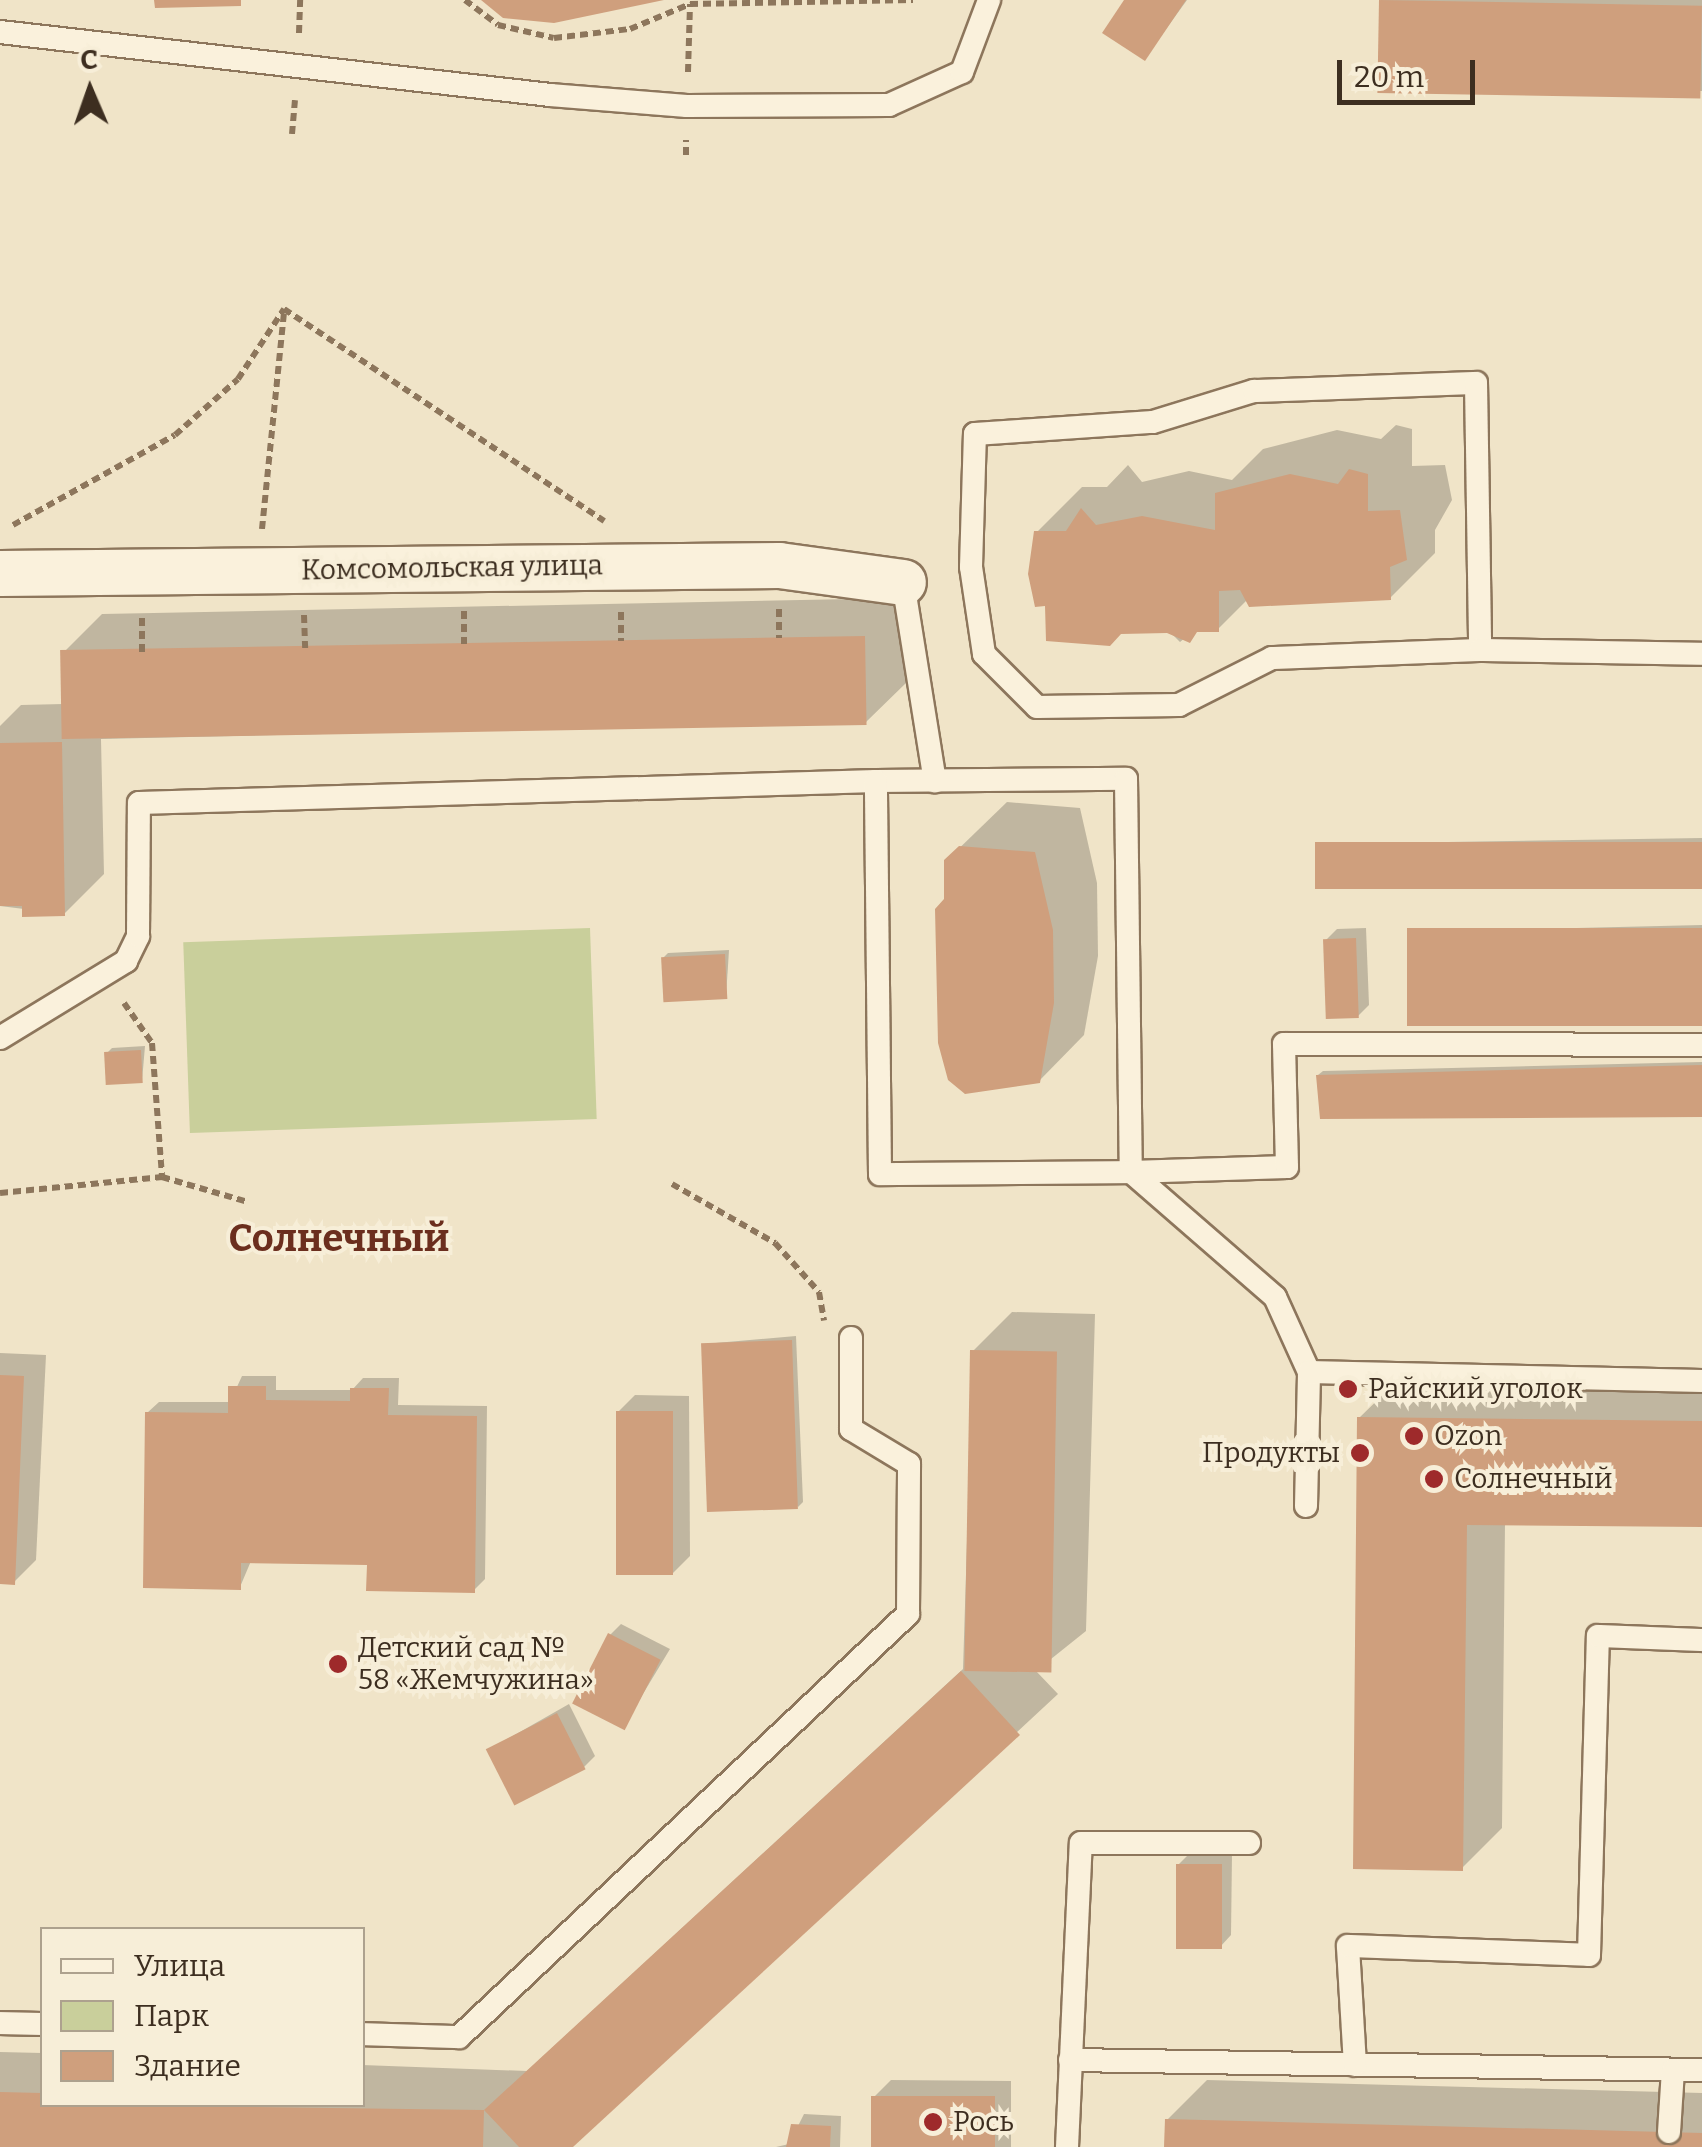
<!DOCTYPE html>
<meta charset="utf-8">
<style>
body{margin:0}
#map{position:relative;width:1702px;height:2147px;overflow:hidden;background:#f0e4c8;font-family:Bitter,serif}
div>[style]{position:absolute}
.green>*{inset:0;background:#c9cf9b;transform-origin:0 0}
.shadow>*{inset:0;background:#0003;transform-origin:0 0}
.building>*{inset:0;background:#cf9f7d;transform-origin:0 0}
.path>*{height:6px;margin-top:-3px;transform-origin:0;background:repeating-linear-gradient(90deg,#8d765c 0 8px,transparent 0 13px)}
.roads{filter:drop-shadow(2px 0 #8d765c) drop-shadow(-2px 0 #8d765c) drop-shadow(0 2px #8d765c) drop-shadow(0 -2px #8d765c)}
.service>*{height:22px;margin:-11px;padding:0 11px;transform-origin:11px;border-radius:11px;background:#faf1dc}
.minor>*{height:45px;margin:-22.5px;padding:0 22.5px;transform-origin:22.5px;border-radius:22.5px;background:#faf1dc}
.dots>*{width:28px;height:28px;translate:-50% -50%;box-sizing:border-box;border:5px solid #f7eed8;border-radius:50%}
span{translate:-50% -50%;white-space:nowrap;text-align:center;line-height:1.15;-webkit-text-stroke:8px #f7eed8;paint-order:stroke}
.street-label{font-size:28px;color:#3d2e20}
.poi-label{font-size:28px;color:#3d2e20}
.left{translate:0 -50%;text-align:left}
.right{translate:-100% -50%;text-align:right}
.district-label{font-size:38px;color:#6b2e1e;font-weight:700}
.legend{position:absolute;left:40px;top:1927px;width:325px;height:180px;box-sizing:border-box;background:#f7eed8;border:2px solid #ada18e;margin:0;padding:12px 18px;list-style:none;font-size:30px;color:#3d2e20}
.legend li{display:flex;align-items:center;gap:20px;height:50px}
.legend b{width:50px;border:2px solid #ada18e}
.north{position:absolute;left:40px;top:40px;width:100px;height:100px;-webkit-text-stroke:8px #f7eed8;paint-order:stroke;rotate:358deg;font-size:28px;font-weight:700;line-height:40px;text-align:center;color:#3d2e20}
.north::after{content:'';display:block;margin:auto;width:35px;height:45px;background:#3d2e20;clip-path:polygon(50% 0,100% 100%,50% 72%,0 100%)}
.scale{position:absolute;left:1337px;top:60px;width:138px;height:45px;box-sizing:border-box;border:5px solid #3d2e20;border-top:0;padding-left:12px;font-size:30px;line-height:35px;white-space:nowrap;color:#3d2e20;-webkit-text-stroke:8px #f7eed8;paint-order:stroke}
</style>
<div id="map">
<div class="green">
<div style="left:590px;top:928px;width:191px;height:407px;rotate:88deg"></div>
</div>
<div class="shadow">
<div style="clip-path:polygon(488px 0,658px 0,554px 20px)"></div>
<div style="clip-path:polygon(1127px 0,1187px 0,1145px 58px)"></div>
<div style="left:1381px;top:0;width:321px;height:91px"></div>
<div style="clip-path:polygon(1396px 425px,1412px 429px,1412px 466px,1445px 465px,1452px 500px,1435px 530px,1435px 553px,1390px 598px,1248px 599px,1218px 629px,1196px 629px,1180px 642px,1168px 630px,1048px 604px,1036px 533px,1082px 487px,1107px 487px,1128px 465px,1142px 482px,1189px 471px,1232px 480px,1263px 449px,1337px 430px,1381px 439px)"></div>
<div style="clip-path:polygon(904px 598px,906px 683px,866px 722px,101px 739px,104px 874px,64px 914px,0 906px,0 726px,21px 705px,63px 704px,62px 654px,102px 614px)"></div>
<div style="clip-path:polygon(1007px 802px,1080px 808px,1097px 883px,1098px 956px,1084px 1035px,1039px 1081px,946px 861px)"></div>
<div style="clip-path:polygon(1702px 838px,1702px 886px,1317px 849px,1322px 844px)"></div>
<div style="clip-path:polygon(1702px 925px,1702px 1023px,1409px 937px,1414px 932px)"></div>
<div style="clip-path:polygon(1366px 928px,1369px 1005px,1358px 1016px,1326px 940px,1337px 929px)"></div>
<div style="clip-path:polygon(729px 950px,726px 997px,663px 958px,668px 953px)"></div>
<div style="clip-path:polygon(145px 1046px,142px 1081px,107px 1053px,112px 1048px)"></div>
<div style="clip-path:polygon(1702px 1062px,1702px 1115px,1318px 1075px,1323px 1071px)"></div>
<div style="clip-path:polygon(1012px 1312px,1095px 1314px,1086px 1631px,1036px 1671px,1058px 1694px,569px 2147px,0 2147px,0 2052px,42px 2053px,42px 2104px,362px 2104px,362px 2065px,527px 2071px,963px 1669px,973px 1351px)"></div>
<div style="clip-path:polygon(796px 1336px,803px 1502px,798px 1507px,704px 1344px)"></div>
<div style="clip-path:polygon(0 1353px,46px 1355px,36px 1560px,14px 1582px,0 1581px)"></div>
<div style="clip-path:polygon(242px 1376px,276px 1376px,276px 1390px,352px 1390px,363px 1378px,399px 1378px,398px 1405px,487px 1406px,485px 1579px,474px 1590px,369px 1562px,251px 1561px,240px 1587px,147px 1413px,159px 1402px,230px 1402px)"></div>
<div style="clip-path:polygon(1399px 1379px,1702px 1382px,1702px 1525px,1505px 1523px,1502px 1828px,1462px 1868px,1359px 1418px)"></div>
<div style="clip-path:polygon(635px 1395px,689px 1396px,690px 1556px,673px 1573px,618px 1412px)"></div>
<div style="clip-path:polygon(621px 1624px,670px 1649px,623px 1727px,610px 1635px)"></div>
<div style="clip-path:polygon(569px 1704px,595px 1756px,584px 1767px,488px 1750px)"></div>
<div style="clip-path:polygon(1189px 1854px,1232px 1854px,1231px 1935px,1220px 1947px,1178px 1865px)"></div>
<div style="clip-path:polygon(891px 2080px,1011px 2081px,1011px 2147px,874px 2147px,874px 2097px)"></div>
<div style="clip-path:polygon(1207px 2080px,1702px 2093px,1702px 2147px,1166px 2147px,1167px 2120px)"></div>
<div style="clip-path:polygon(804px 2114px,841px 2116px,840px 2147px,776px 2147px,789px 2144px)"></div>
</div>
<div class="building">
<div style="clip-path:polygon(154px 0,241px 0,241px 6px,155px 8px)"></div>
<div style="clip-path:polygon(481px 0,664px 0,554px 23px,503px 18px)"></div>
<div style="clip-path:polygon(1124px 0,1186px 0,1145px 61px,1102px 33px)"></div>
<div style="left:1379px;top:0;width:323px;height:93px;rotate:1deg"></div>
<div style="clip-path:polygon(1349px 469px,1368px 474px,1368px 511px,1400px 510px,1407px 560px,1390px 567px,1391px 600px,1249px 607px,1240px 590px,1219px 591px,1219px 632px,1197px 632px,1190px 643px,1167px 633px,1121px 634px,1110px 646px,1046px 641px,1045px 606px,1035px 607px,1028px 574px,1034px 531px,1066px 531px,1081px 508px,1096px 525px,1142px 516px,1215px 530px,1215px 493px,1290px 474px,1338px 484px)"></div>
<div style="left:865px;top:636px;width:89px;height:805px;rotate:89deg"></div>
<div style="clip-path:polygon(62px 742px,65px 916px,22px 917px,22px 906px,0 906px,0 743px)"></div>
<div style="left:1702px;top:842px;width:47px;height:387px;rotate:90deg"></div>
<div style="clip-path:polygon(959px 846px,1035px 852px,1053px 930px,1054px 1003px,1040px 1083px,965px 1094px,948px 1080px,938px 1043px,935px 909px,944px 899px,944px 860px)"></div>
<div style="left:1702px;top:928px;width:98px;height:295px;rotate:90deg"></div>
<div style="left:1356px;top:938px;width:80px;height:33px;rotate:88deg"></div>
<div style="left:725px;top:954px;width:45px;height:64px;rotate:87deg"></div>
<div style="left:141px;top:1050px;width:33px;height:37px;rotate:87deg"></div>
<div style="clip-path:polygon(1702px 1065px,1702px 1117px,1320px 1119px,1316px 1075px)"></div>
<div style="left:792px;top:1340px;width:169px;height:91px;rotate:88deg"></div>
<div style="left:970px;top:1350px;width:87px;height:321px;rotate:1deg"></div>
<div style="clip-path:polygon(0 1375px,24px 1376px,15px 1585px,0 1584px)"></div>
<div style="clip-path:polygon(228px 1386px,266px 1386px,266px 1400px,350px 1401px,350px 1388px,389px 1388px,388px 1415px,477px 1416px,475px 1593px,366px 1591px,367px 1565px,241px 1563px,241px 1590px,143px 1588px,145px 1412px,228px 1413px)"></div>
<div style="left:616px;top:1411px;width:57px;height:164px"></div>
<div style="clip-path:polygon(1357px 1417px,1702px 1421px,1702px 1527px,1467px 1525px,1463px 1871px,1353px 1869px)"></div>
<div style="left:608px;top:1633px;width:59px;height:79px;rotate:27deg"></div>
<div style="clip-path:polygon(961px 1671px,1020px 1735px,573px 2147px,519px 2147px,484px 2110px)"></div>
<div style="left:557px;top:1713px;width:63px;height:80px;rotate:63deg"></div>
<div style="left:1176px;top:1864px;width:46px;height:85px"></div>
<div style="clip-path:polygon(0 2092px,42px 2093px,42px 2104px,484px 2110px,483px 2147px,0 2147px)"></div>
<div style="left:871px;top:2096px;width:124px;height:51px"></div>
<div style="clip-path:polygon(1165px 2119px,1702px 2133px,1702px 2147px,1164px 2147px)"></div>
<div style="clip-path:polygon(791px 2124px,831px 2126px,830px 2147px,786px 2147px)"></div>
</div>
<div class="path">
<div style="left:465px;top:0;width:41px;rotate:37.1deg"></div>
<div style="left:498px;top:25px;width:57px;rotate:13.1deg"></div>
<div style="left:554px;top:38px;width:77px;rotate:-6.8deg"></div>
<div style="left:630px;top:29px;width:65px;rotate:-22.6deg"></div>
<div style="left:690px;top:4px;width:223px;rotate:-1deg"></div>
<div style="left:299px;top:33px;width:33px;rotate:-88deg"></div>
<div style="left:688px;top:72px;width:68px;rotate:-88.3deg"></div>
<div style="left:292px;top:134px;width:34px;rotate:-85deg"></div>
<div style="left:686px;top:155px;width:15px;rotate:-90deg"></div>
<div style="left:284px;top:309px;width:384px;rotate:33.5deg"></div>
<div style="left:13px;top:525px;width:185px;rotate:-29.1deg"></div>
<div style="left:175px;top:435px;width:84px;rotate:-41.6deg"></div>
<div style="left:238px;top:379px;width:84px;rotate:-56.7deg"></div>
<div style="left:262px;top:529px;width:218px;rotate:-84.2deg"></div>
<div style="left:779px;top:609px;width:29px;rotate:90deg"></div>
<div style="left:464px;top:611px;width:33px;rotate:90deg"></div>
<div style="left:621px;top:612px;width:29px;rotate:90deg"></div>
<div style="left:304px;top:615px;width:33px;rotate:88deg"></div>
<div style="left:142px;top:652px;width:39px;rotate:-90deg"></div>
<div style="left:124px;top:1003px;width:49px;rotate:55deg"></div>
<div style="left:152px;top:1043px;width:134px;rotate:85.7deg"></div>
<div style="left:672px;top:1184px;width:119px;rotate:29.8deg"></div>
<div style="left:775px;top:1243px;width:66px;rotate:48.1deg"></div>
<div style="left:819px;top:1292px;width:29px;rotate:80deg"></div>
<div style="left:0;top:1193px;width:163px;rotate:-5.6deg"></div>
<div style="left:162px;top:1177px;width:90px;rotate:16.2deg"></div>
</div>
<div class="roads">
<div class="service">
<div style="left:0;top:32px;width:554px;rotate:6.53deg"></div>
<div style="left:550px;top:95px;width:137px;rotate:4.6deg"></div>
<div style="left:687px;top:106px;width:202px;rotate:-0.3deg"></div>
<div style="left:889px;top:105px;width:80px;rotate:-24.3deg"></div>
<div style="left:962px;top:72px;width:77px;rotate:-69.4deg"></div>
<div style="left:903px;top:582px;width:202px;rotate:80.9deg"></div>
<div style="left:1480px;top:650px;width:208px;rotate:177.8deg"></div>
<div style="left:1272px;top:658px;width:104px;rotate:153.2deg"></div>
<div style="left:1179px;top:705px;width:142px;rotate:179.2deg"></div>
<div style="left:1037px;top:707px;width:75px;rotate:-135deg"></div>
<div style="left:984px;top:654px;width:88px;rotate:-98.5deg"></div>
<div style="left:971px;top:567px;width:133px;rotate:-88.3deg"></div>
<div style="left:975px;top:434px;width:178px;rotate:-3.9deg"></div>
<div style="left:1153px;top:422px;width:106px;rotate:-17.1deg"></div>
<div style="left:1254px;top:391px;width:222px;rotate:-2.1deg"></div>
<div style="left:1476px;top:383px;width:267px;rotate:89.1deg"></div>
<div style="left:1480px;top:650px;width:222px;rotate:1deg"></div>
<div style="left:0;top:1038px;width:148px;rotate:-31.4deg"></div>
<div style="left:126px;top:961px;width:28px;rotate:-64deg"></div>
<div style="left:138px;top:936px;width:133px;rotate:-89.6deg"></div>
<div style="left:139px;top:803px;width:737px;rotate:-1.71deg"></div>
<div style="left:876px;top:781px;width:250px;rotate:-0.5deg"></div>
<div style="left:1126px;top:779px;width:393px;rotate:89.3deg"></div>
<div style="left:1131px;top:1172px;width:251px;rotate:179.5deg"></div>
<div style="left:880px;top:1174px;width:393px;rotate:-90.6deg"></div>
<div style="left:1309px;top:1372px;width:82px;rotate:-114.4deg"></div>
<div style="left:1275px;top:1297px;width:191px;rotate:-139deg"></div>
<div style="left:1131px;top:1172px;width:156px;rotate:-1.8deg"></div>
<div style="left:1287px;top:1167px;width:123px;rotate:-91.4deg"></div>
<div style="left:1284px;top:1044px;width:418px;rotate:0.1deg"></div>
<div style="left:1306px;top:1506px;width:134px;rotate:-88.7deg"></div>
<div style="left:1309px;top:1372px;width:393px;rotate:1.3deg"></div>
<div style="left:0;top:2023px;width:42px;rotate:1.4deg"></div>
<div style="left:362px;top:2034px;width:97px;rotate:1.8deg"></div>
<div style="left:459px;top:2037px;width:617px;rotate:-43.29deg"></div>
<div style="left:908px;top:1614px;width:150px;rotate:-89.6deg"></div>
<div style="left:909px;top:1464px;width:68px;rotate:-148.9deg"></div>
<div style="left:851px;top:1429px;width:91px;rotate:-90deg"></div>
<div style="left:1070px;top:2060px;width:632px;rotate:0.91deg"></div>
<div style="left:1355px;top:2065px;width:119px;rotate:-93.4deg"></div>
<div style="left:1348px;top:1946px;width:241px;rotate:2.1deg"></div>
<div style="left:1589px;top:1955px;width:319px;rotate:-88.4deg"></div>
<div style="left:1598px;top:1636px;width:104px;rotate:2.2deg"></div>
<div style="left:1669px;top:2132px;width:62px;rotate:-86.3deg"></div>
<div style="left:1067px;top:2147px;width:304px;rotate:-87.4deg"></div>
<div style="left:1081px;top:1843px;width:168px"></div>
</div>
<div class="minor">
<div style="left:0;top:573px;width:779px;rotate:-0.59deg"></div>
<div style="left:779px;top:565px;width:125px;rotate:7.8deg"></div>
</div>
</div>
<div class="dots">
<div style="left:1348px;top:1389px;background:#9e2a2b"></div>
<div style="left:1414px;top:1436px;background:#9e2a2b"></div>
<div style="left:1360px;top:1453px;background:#9e2a2b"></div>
<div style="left:1434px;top:1479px;background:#9e2a2b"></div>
<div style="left:338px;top:1664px;background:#9e2a2b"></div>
<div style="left:933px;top:2122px;background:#9e2a2b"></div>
</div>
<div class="street-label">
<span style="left:452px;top:568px;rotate:-1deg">Комсомольская улица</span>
</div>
<div class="poi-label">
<span class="left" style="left:1368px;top:1389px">Райский уголок</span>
<span class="left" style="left:1434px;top:1436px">Ozon</span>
<span class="right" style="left:1340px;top:1453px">Продукты</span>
<span class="left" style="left:1454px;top:1479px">Солнечный</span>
<span class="left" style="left:358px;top:1664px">Детский сад №<br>58 «Жемчужина»</span>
<span class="left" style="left:953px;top:2122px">Рось</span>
</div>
<div class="district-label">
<span style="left:339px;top:1239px">Солнечный</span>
</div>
<ul class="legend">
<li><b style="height:12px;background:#faf1dc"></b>Улица</li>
<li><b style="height:28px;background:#c9cf9b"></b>Парк</li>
<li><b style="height:28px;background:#cf9f7d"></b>Здание</li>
</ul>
<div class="north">С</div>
<div class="scale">20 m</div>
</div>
